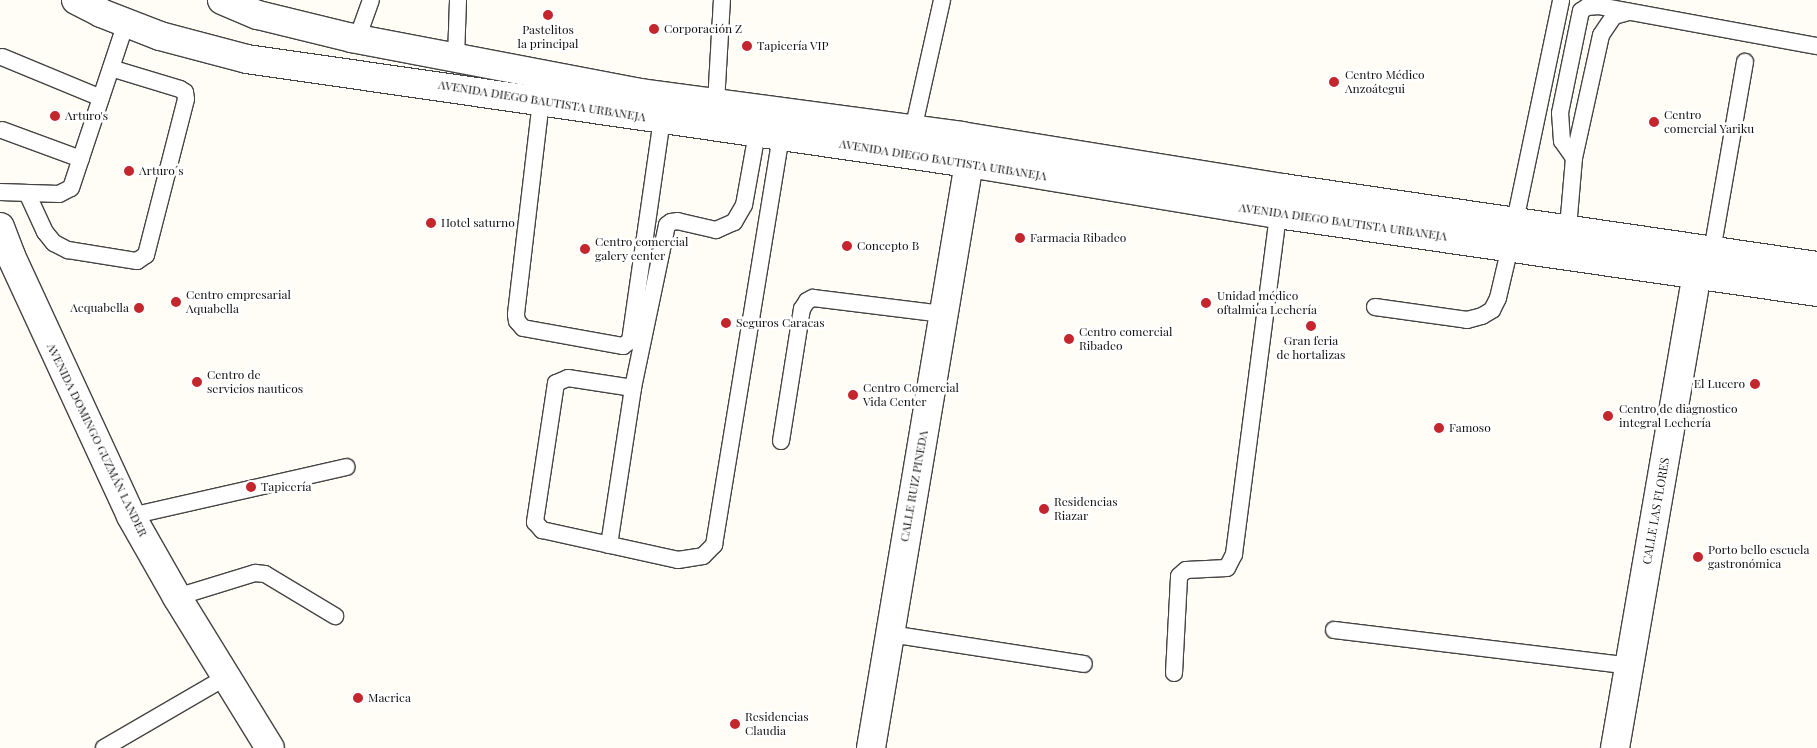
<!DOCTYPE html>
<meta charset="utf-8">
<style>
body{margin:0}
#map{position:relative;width:1817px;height:748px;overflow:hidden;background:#fffdf5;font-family:"Playfair Display",serif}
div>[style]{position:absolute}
.roads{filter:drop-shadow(1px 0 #444) drop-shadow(-1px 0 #444) drop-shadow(0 1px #444) drop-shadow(0 -1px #444)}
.service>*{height:16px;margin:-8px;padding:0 8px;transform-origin:8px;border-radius:8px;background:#fff}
.minor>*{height:28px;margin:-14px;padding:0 14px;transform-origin:14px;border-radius:14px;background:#fff}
.dots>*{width:14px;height:14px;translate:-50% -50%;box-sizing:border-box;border:2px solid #fff;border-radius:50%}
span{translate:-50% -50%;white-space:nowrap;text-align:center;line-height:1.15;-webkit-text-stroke:5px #fff;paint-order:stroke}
.poi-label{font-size:12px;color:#111}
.left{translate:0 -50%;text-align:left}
.right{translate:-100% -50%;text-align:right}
.street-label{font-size:12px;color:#111}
</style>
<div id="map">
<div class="roads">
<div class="service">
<div style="left:357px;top:39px;width:41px;rotate:-70.3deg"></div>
<div style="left:2px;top:57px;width:107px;rotate:22.5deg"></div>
<div style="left:456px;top:58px;width:58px;rotate:-88deg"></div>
<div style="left:541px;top:101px;width:215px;rotate:96.7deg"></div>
<div style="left:516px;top:315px;width:6px;rotate:81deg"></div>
<div style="left:517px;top:321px;width:9px;rotate:49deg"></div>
<div style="left:523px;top:328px;width:102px;rotate:10.2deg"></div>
<div style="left:623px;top:346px;width:9px;rotate:-36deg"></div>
<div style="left:630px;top:341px;width:224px;rotate:-81.8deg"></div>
<div style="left:716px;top:103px;width:103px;rotate:-86.7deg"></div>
<div style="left:2px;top:130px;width:84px;rotate:20.2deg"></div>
<div style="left:913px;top:130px;width:133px;rotate:-77.4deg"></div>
<div style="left:757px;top:133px;width:73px;rotate:100.2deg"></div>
<div style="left:744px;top:205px;width:20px;rotate:120deg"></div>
<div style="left:734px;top:222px;width:20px;rotate:156deg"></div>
<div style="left:716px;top:230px;width:39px;rotate:-167deg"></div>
<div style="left:678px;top:221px;width:7px;rotate:172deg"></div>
<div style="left:671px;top:222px;width:5px;rotate:143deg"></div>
<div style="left:667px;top:225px;width:167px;rotate:101.8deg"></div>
<div style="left:633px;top:388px;width:66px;rotate:-171.3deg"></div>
<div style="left:568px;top:378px;width:13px;rotate:157deg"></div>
<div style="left:556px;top:383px;width:141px;rotate:98.6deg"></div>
<div style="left:535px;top:522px;width:11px;rotate:49deg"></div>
<div style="left:542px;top:530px;width:139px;rotate:12.4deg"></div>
<div style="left:678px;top:560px;width:25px;rotate:-9deg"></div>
<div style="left:703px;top:556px;width:16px;rotate:-45deg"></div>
<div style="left:714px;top:545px;width:414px;rotate:-80.7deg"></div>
<div style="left:1574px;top:158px;width:21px;rotate:-125deg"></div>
<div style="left:1562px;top:141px;width:28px;rotate:-94deg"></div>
<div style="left:1560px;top:113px;width:104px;rotate:-78.4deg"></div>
<div style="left:1581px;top:11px;width:7px;rotate:-34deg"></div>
<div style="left:1587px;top:7px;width:12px;rotate:-5deg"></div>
<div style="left:1599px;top:6px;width:222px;rotate:10.4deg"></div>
<div style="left:0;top:192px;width:59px;rotate:1.9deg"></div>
<div style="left:59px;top:194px;width:13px;rotate:-27deg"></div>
<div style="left:71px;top:188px;width:174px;rotate:-71.6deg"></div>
<div style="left:27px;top:193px;width:43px;rotate:65.2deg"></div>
<div style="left:45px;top:232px;width:14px;rotate:51deg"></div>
<div style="left:54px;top:243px;width:16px;rotate:27deg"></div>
<div style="left:68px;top:250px;width:70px;rotate:9.1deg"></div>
<div style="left:137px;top:261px;width:11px;rotate:-34deg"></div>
<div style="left:146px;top:255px;width:161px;rotate:-75.6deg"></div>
<div style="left:186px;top:99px;width:7px;rotate:-98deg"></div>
<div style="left:185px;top:92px;width:6px;rotate:-149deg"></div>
<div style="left:180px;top:89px;width:72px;rotate:-163.1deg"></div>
<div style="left:1515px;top:221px;width:226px;rotate:-78.2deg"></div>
<div style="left:1568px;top:228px;width:70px;rotate:-85.1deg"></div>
<div style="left:1574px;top:158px;width:126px;rotate:-77.6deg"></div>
<div style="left:1601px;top:35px;width:23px;rotate:-56deg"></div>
<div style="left:1614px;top:16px;width:16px;rotate:-15deg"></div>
<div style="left:1712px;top:251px;width:192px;rotate:-80.1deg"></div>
<div style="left:1375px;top:307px;width:93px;rotate:8deg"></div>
<div style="left:1467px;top:320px;width:16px;rotate:-15deg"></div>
<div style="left:1482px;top:316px;width:12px;rotate:-31deg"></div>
<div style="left:1492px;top:310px;width:13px;rotate:-63deg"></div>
<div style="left:1498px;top:298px;width:52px;rotate:-76.8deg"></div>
<div style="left:781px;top:441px;width:134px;rotate:-81deg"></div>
<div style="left:802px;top:309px;width:9px;rotate:-58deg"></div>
<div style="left:807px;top:301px;width:7px;rotate:-27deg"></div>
<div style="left:813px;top:298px;width:131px;rotate:7deg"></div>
<div style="left:131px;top:516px;width:221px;rotate:-12.8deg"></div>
<div style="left:609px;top:545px;width:159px;rotate:-81.3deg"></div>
<div style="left:177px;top:597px;width:82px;rotate:-17.1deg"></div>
<div style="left:255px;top:573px;width:10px;rotate:6deg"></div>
<div style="left:265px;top:574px;width:82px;rotate:31deg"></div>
<div style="left:1334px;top:630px;width:298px;rotate:6.9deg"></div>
<div style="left:890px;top:634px;width:196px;rotate:8.8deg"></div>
<div style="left:1174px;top:673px;width:97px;rotate:-87deg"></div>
<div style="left:1179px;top:576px;width:9px;rotate:-41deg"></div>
<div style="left:1186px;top:570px;width:41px;rotate:-2.8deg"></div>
<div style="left:1227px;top:568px;width:16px;rotate:-63deg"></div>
<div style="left:1234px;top:554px;width:343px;rotate:-82.6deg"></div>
<div style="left:104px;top:748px;width:141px;rotate:-30.2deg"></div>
</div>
<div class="minor">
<div style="left:76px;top:0;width:28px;rotate:27deg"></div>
<div style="left:101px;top:13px;width:63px;rotate:21.3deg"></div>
<div style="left:160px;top:36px;width:90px;rotate:14.8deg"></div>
<div style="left:247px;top:59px;width:729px;rotate:8.2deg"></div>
<div style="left:969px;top:163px;width:313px;rotate:9.4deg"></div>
<div style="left:1278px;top:214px;width:545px;rotate:8.23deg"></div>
<div style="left:222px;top:0;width:39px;rotate:23deg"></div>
<div style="left:258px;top:15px;width:97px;rotate:13.7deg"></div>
<div style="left:352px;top:38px;width:293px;rotate:10.8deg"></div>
<div style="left:640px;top:93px;width:324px;rotate:7.6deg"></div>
<div style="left:961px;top:136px;width:326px;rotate:9.2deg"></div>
<div style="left:1283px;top:188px;width:540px;rotate:8.31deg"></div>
<div style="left:0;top:227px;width:31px;rotate:69deg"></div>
<div style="left:11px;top:256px;width:286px;rotate:65.2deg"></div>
<div style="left:131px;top:516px;width:93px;rotate:60.4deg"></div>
<div style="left:177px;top:597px;width:177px;rotate:58.4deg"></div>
<div style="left:871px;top:748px;width:593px;rotate:-80.49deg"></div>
<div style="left:969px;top:163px;width:19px;rotate:-106deg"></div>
<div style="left:1615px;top:748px;width:482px;rotate:-80.2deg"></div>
</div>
</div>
<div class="dots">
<div style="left:548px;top:15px;background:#c4262e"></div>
<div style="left:654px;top:29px;background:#c4262e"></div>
<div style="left:747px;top:46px;background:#c4262e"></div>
<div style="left:1334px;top:82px;background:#c4262e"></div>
<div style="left:55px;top:116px;background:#c4262e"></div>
<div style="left:1654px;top:122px;background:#c4262e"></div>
<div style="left:129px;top:171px;background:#c4262e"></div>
<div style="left:431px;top:223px;background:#c4262e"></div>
<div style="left:1020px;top:238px;background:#c4262e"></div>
<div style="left:847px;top:246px;background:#c4262e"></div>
<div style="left:585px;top:249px;background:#c4262e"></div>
<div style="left:176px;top:302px;background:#c4262e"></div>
<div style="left:1206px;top:303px;background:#c4262e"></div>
<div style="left:139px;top:308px;background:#c4262e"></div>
<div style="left:726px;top:323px;background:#c4262e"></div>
<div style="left:1311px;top:326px;background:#c4262e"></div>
<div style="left:1069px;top:339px;background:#c4262e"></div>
<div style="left:197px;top:382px;background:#c4262e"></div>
<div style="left:1755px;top:384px;background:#c4262e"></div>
<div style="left:853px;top:395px;background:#c4262e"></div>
<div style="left:1608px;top:416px;background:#c4262e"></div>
<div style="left:1439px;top:428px;background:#c4262e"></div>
<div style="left:251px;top:487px;background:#c4262e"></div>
<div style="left:1044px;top:509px;background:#c4262e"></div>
<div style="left:1698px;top:557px;background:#c4262e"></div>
<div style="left:358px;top:698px;background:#c4262e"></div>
<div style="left:735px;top:724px;background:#c4262e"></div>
</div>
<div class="poi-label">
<span class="left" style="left:664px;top:29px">Corporación Z</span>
<span style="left:548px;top:37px">Pastelitos<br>la principal</span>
<span class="left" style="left:757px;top:46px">Tapicería VIP</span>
<span class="left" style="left:1345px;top:82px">Centro Médico<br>Anzoátegui</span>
<span class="left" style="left:1664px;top:122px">Centro<br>comercial Yariku</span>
<span class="left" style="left:65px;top:116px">Arturo's</span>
<span class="left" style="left:139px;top:171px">Arturo´s</span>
<span class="left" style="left:441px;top:223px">Hotel saturno</span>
<span class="left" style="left:1030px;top:238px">Farmacia Ribadeo</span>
<span class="left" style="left:595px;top:249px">Centro comercial<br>galery center</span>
<span class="left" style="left:857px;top:246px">Concepto B</span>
<span class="left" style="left:186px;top:302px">Centro empresarial<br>Aquabella</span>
<span class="left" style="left:1217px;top:303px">Unidad médico<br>oftalmica Lechería</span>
<span class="right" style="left:129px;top:308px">Acquabella</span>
<span class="left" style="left:736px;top:323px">Seguros Caracas</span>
<span class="left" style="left:1079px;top:339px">Centro comercial<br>Ribadeo</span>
<span style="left:1311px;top:348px">Gran feria<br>de hortalizas</span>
<span class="left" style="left:207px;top:382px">Centro de<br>servicios nauticos</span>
<span class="right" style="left:1745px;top:384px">El Lucero</span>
<span class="left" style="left:863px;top:395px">Centro Comercial<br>Vida Center</span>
<span class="left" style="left:1619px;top:416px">Centro de diagnostico<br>integral Lechería</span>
<span class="left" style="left:1449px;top:428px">Famoso</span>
<span class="left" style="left:261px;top:487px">Tapicería</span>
<span class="left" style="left:1054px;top:509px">Residencias<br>Riazar</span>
<span class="left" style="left:1708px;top:557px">Porto bello escuela<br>gastronómica</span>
<span class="left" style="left:368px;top:698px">Macrica</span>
<span class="left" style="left:745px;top:724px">Residencias<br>Claudia</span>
</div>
<div class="street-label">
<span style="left:542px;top:101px;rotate:9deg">AVENIDA DIEGO BAUTISTA URBANEJA</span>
<span style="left:943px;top:160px;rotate:9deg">AVENIDA DIEGO BAUTISTA URBANEJA</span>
<span style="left:1343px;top:222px;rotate:8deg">AVENIDA DIEGO BAUTISTA URBANEJA</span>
<span style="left:97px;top:440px;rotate:64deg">AVENIDA DOMINGO GUZMÁN LANDER</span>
<span style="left:914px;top:486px;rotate:-80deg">CALLE RUIZ PINEDA</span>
<span style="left:1656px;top:511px;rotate:-80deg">CALLE LAS FLORES</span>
</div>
</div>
